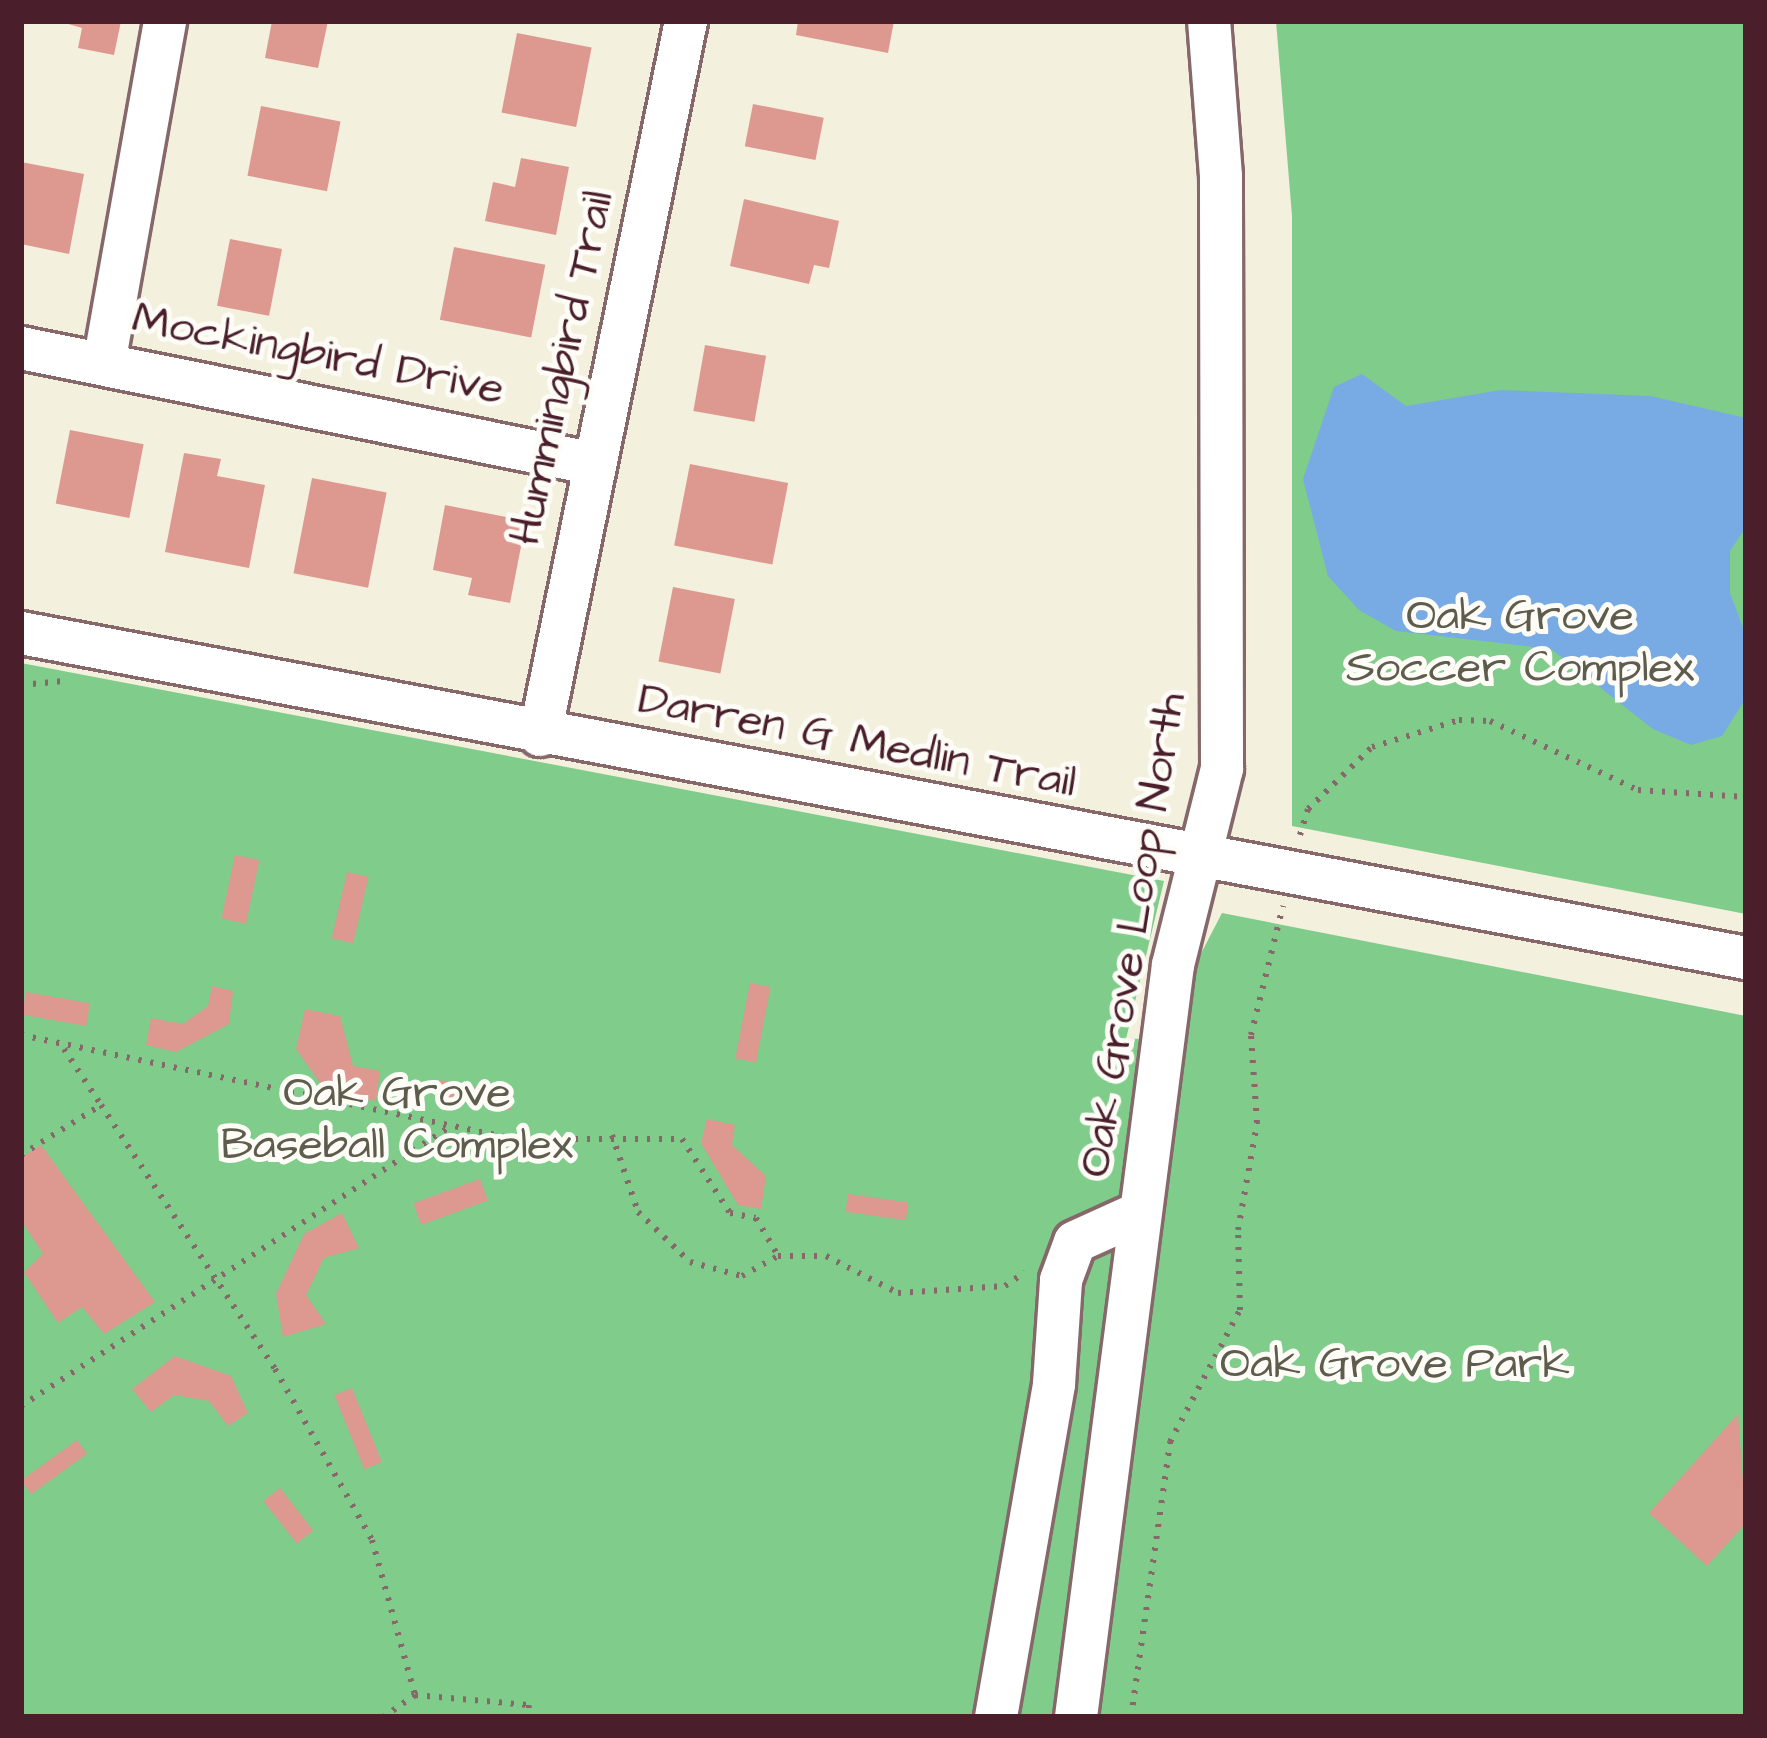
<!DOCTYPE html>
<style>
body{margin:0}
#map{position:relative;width:1767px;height:1738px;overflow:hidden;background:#f4f0de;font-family:"Architects Daughter",sans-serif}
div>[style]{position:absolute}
.green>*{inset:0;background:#7fcc8b}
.water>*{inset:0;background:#78aae4}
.building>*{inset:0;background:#dd9890;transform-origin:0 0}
.path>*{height:6px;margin-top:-3px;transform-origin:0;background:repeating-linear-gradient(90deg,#86686a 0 3px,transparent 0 12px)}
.roads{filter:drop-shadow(3px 0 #86686a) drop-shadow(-3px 0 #86686a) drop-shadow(0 3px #86686a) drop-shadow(0 -3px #86686a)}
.minor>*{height:42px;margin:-21px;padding:0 21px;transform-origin:21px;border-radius:21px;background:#fff}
span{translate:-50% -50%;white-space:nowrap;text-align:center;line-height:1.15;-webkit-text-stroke:10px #fdfcf7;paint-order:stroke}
.street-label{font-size:45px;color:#4a1f2b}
.park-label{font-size:45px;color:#5d5c4d}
.frame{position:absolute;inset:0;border:24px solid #4a1f2b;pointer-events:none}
</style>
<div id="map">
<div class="green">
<div style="clip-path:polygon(1276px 21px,1746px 21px,1746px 914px,1292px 826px,1292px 216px)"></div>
<div style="clip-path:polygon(21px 663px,1164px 881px,1126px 1039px,1184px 1038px,1196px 963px,1222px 913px,1746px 1016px,1746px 1717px,21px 1717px)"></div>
</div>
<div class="water">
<div style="clip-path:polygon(1362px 374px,1406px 406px,1501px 390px,1650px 396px,1746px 418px,1746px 527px,1730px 551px,1730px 593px,1745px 633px,1746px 698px,1722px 736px,1691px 745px,1653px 729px,1551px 649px,1396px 631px,1359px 610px,1328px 576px,1303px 479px,1334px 387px)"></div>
</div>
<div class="building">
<div style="clip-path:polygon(58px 21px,121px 21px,114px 55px,78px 48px,82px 28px)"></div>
<div style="clip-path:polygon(272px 21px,328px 21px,318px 68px,265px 58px)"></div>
<div style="clip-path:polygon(798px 21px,894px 21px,888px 53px,796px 35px)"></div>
<div style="left:517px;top:33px;width:76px;height:81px;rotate:11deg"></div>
<div style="left:753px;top:104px;width:72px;height:43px;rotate:11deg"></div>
<div style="left:261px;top:106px;width:81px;height:71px;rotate:11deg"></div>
<div style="clip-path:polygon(521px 158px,569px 167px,556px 235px,485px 221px,493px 182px,515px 187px)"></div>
<div style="clip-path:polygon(21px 162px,84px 174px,69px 254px,21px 244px)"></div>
<div style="clip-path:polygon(744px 199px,839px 221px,829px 268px,814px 265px,809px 284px,730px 266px)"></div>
<div style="left:230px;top:239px;width:53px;height:68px;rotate:11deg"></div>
<div style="left:454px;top:247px;width:93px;height:74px;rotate:11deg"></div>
<div style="left:705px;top:345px;width:62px;height:67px;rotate:10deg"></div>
<div style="left:70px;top:430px;width:75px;height:75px;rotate:11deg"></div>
<div style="clip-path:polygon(184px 453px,221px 459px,217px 476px,265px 485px,249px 568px,165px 552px)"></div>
<div style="left:690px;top:464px;width:100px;height:83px;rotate:11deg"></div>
<div style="left:312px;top:478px;width:76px;height:97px;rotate:11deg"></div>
<div style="clip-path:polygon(445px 505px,526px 521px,510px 603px,468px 595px,472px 578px,433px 570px)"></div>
<div style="left:673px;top:587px;width:63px;height:76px;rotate:11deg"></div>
<div style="left:235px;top:855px;width:25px;height:65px;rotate:12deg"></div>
<div style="left:347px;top:872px;width:22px;height:68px;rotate:13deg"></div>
<div style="left:750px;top:983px;width:21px;height:77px;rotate:11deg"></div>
<div style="clip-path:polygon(212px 986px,233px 991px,229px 1024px,176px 1052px,146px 1045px,151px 1018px,183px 1024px,208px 1006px)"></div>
<div style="left:26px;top:992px;width:65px;height:23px;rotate:10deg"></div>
<div style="clip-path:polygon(305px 1009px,340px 1016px,353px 1066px,380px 1071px,376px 1101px,327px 1093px,296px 1049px)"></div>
<div style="left:440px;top:1080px;width:75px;height:16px;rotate:11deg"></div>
<div style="clip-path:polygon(707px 1119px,735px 1125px,732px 1145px,766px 1176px,761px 1209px,738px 1205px,701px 1143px)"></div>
<div style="clip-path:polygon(41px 1145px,155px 1302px,104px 1334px,82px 1307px,58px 1323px,24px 1272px,43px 1254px,21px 1220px,21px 1158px)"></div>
<div style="left:480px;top:1179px;width:23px;height:71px;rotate:70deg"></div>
<div style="left:848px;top:1194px;width:61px;height:18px;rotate:8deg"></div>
<div style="clip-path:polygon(342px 1213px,359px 1248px,324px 1258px,306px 1295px,326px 1324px,283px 1337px,276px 1294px,304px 1234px)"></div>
<div style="clip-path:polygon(175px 1356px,231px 1376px,248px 1413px,228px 1426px,209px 1401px,174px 1395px,151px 1412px,132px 1389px)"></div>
<div style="left:352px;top:1388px;width:80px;height:19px;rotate:68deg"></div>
<div style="clip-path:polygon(1738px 1414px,1746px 1523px,1707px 1566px,1649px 1513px)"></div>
<div style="left:77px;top:1440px;width:17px;height:69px;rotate:54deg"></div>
<div style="left:280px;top:1488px;width:54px;height:21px;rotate:52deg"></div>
</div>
<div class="path">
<div style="left:21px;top:685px;width:43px;rotate:-5.3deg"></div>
<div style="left:1300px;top:835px;width:27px;rotate:-73deg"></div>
<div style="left:1308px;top:809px;width:89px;rotate:-44.1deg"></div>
<div style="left:1372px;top:747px;width:91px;rotate:-17.2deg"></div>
<div style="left:1459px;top:720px;width:31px;rotate:2deg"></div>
<div style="left:1490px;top:721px;width:163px;rotate:25deg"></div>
<div style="left:1638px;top:790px;width:108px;rotate:3.7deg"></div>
<div style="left:21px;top:1035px;width:505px;rotate:11.89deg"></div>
<div style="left:515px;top:1139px;width:167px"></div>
<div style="left:682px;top:1139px;width:88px;rotate:57deg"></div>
<div style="left:730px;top:1213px;width:26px;rotate:11deg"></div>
<div style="left:756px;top:1218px;width:44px;rotate:59.9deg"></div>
<div style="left:778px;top:1256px;width:48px"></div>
<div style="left:826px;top:1256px;width:81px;rotate:27.2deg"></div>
<div style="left:898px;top:1293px;width:107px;rotate:-3.7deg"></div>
<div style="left:1005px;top:1286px;width:24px;rotate:-35deg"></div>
<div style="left:64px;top:1049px;width:67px;rotate:56.5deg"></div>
<div style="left:612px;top:1135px;width:81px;rotate:71.3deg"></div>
<div style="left:638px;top:1212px;width:72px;rotate:43.9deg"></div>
<div style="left:690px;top:1262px;width:54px;rotate:15.1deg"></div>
<div style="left:742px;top:1276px;width:41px;rotate:-29.1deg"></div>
<div style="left:21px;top:1155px;width:94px;rotate:-32deg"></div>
<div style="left:101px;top:1105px;width:316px;rotate:56.6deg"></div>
<div style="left:275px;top:1369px;width:197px;rotate:60.4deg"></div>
<div style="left:372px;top:1540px;width:161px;rotate:74.5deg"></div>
<div style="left:415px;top:1695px;width:39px;rotate:145deg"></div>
<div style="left:21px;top:1406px;width:513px;rotate:-33.07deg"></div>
<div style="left:415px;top:1695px;width:114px;rotate:5deg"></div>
<div style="left:529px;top:1705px;width:12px;rotate:99deg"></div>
<div style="left:1131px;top:1717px;width:278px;rotate:-81.9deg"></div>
<div style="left:1170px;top:1442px;width:149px;rotate:-62.1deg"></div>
<div style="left:1240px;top:1310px;width:80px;rotate:-91.4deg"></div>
<div style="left:1238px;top:1230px;width:109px;rotate:-79.9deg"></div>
<div style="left:1257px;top:1123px;width:88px;rotate:-93.9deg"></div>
<div style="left:1251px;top:1035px;width:133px;rotate:-76.1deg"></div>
</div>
<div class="roads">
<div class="minor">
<div style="left:21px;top:348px;width:586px;rotate:11.43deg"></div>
<div style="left:104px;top:364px;width:348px;rotate:-79.9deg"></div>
<div style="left:21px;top:633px;width:1755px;rotate:10.67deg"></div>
<div style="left:540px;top:735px;width:729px;rotate:-78.44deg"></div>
<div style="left:996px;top:1717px;width:338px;rotate:-80.1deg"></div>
<div style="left:1054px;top:1384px;width:104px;rotate:-86.1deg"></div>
<div style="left:1061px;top:1280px;width:40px;rotate:-69.8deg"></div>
<div style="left:1075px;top:1242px;width:72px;rotate:-24.4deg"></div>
<div style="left:1076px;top:1717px;width:758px;rotate:-82.65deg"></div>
<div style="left:1173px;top:965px;width:202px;rotate:-76deg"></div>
<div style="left:1222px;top:769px;width:593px;rotate:-90.1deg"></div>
<div style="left:1221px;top:176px;width:155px;rotate:-94.4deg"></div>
</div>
</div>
<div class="street-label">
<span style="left:318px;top:355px;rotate:11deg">Mockingbird Drive</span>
<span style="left:563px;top:368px;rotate:-78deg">Hummingbird Trail</span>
<span style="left:857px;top:742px;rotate:11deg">Darren G Medlin Trail</span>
<span style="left:1134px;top:935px;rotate:-81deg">Oak Grove Loop North</span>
</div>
<div class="park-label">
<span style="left:1520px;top:643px">Oak Grove<br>Soccer Complex</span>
<span style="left:397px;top:1120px">Oak Grove<br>Baseball Complex</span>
<span style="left:1395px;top:1365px">Oak Grove Park</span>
</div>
<div class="frame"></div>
</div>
